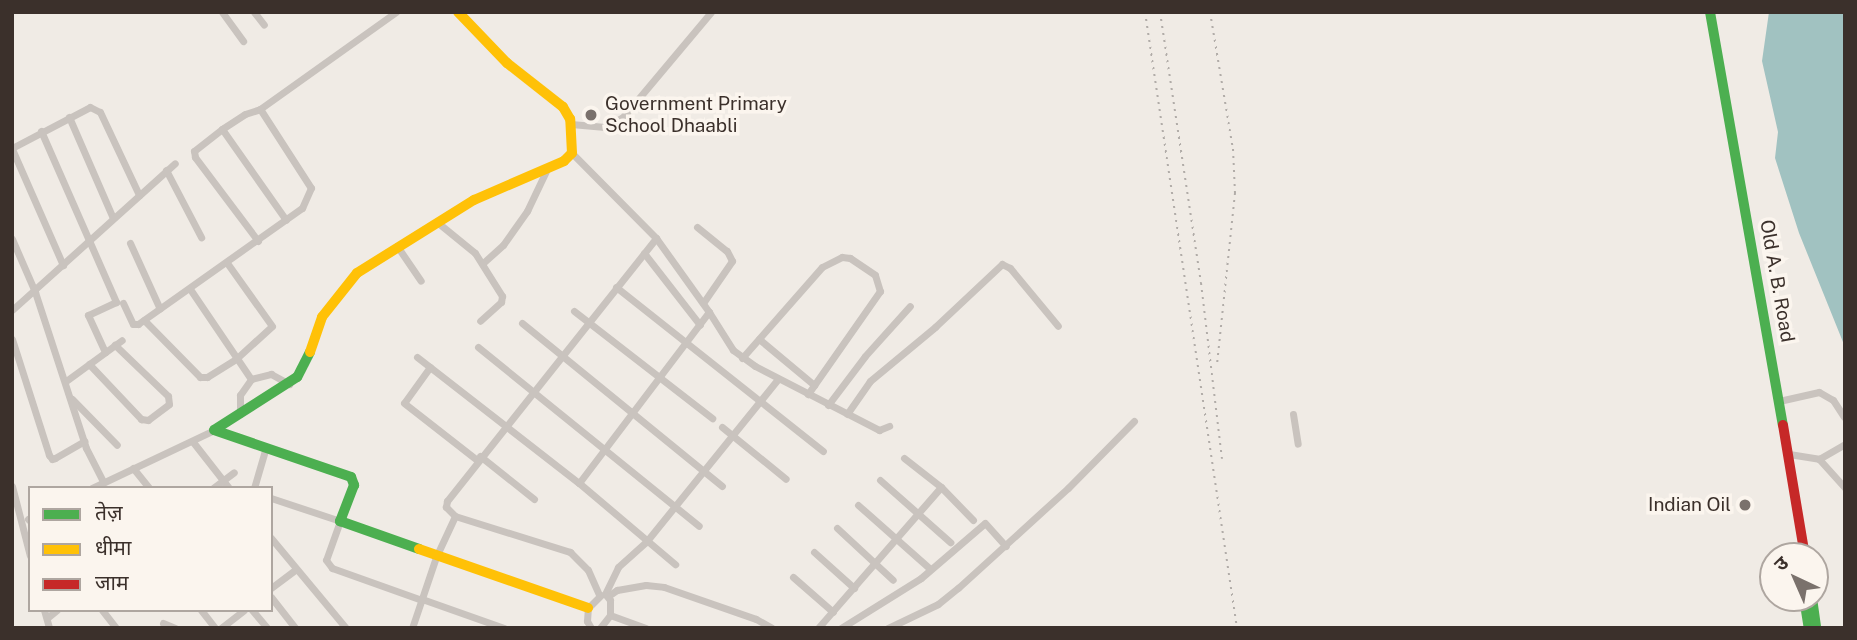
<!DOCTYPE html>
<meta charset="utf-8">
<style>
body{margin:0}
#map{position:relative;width:1857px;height:640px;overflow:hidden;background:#f0ebe5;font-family:"Public Sans","Noto Sans Devanagari",sans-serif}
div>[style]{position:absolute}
.water>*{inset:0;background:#a1c2c1}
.street>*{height:7px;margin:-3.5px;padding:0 3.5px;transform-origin:3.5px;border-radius:3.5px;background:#c9c3be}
.fast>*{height:10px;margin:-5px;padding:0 5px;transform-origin:5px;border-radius:5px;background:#4caf50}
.slow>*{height:10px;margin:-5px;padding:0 5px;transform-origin:5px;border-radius:5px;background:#ffc107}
.jam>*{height:10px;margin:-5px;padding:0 5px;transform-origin:5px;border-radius:5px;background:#c62828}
.rail>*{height:2px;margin-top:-1px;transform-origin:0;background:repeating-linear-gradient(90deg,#b1aca8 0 2px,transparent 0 7px)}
.dots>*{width:19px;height:19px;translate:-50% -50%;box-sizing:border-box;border:4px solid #fbf5ee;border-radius:50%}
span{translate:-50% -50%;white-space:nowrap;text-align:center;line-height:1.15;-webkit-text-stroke:7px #fbf5ee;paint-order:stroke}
.poi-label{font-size:19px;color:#3b302b}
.left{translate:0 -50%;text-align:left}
.right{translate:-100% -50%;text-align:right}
.street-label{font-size:19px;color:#3b302b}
.frame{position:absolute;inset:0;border:14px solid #3b302b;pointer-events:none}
.legend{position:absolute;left:28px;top:486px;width:245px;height:126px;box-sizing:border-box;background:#fbf5ee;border:2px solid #aea6a0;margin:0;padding:9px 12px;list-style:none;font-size:21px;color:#3b302b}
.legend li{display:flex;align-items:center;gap:14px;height:35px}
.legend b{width:35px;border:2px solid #aea6a0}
.north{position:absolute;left:1759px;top:542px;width:70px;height:70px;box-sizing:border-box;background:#fbf5ee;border:2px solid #aea6a0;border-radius:50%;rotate:316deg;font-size:19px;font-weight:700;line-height:28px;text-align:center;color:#3b302b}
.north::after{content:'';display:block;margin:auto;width:24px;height:32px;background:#7a716c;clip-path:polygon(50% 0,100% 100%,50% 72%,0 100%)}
</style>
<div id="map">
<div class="water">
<div style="clip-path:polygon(1769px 12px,1845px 12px,1845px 347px,1799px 233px,1775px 158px,1778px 132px,1762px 61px)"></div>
</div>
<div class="street">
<div style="left:222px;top:12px;width:36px;rotate:54deg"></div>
<div style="left:254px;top:12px;width:16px;rotate:52deg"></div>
<div style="left:69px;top:117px;width:110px;rotate:66.5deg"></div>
<div style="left:571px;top:124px;width:34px;rotate:5deg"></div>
<div style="left:605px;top:127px;width:21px;rotate:-29deg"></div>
<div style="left:623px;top:117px;width:137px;rotate:-50deg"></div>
<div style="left:222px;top:129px;width:111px;rotate:54.9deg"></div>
<div style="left:41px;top:131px;width:187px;rotate:66.3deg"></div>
<div style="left:116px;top:302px;width:31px;rotate:155deg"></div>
<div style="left:88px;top:315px;width:41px;rotate:65.3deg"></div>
<div style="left:12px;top:148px;width:88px;rotate:-27.7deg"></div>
<div style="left:90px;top:107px;width:11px;rotate:27deg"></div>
<div style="left:100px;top:112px;width:92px;rotate:64.8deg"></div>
<div style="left:12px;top:149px;width:127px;rotate:66.3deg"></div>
<div style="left:166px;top:170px;width:76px;rotate:62.4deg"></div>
<div style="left:437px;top:222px;width:49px;rotate:39.2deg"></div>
<div style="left:475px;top:253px;width:51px;rotate:57.9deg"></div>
<div style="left:502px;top:296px;width:6px;rotate:99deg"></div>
<div style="left:501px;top:302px;width:28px;rotate:138deg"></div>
<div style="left:697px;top:227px;width:38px;rotate:39deg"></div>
<div style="left:727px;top:251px;width:11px;rotate:63deg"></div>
<div style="left:732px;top:261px;width:51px;rotate:124.6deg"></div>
<div style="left:12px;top:239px;width:58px;rotate:66.5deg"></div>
<div style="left:35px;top:292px;width:164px;rotate:71.9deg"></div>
<div style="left:86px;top:448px;width:38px;rotate:63deg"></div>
<div style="left:258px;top:241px;width:105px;rotate:-126.9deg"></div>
<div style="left:195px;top:157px;width:6px;rotate:-99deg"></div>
<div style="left:194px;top:151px;width:36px;rotate:-38deg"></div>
<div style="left:222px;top:129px;width:27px;rotate:-33deg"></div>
<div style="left:245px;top:114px;width:16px;rotate:-18deg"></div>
<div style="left:260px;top:109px;width:167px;rotate:-35.5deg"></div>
<div style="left:130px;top:243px;width:72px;rotate:65.6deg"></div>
<div style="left:397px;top:246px;width:42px;rotate:55.6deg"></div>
<div style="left:644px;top:253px;width:91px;rotate:52.1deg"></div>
<div style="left:483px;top:263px;width:27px;rotate:-42deg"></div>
<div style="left:503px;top:245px;width:42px;rotate:-54.8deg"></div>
<div style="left:527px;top:211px;width:47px;rotate:-64.5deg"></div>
<div style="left:616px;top:287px;width:264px;rotate:38.4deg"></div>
<div style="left:190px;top:289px;width:109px;rotate:55.9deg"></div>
<div style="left:123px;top:303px;width:23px;rotate:65deg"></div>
<div style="left:133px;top:324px;width:5px"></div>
<div style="left:138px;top:324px;width:201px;rotate:-35.3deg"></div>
<div style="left:302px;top:208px;width:22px;rotate:-66deg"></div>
<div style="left:311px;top:188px;width:94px;rotate:-122.8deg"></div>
<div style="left:12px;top:310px;width:219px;rotate:-42deg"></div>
<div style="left:574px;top:311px;width:175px;rotate:37.8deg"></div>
<div style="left:709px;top:312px;width:45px;rotate:57.7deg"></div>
<div style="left:733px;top:350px;width:27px;rotate:36deg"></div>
<div style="left:755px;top:366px;width:140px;rotate:27.3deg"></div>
<div style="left:879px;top:430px;width:11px;rotate:-22deg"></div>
<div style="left:144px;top:320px;width:80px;rotate:45.5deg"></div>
<div style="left:200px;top:377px;width:7px"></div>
<div style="left:207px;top:377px;width:36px;rotate:-32deg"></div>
<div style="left:237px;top:358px;width:47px;rotate:-42.4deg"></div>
<div style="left:272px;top:326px;width:77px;rotate:-125.5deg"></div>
<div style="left:522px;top:323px;width:258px;rotate:39.2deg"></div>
<div style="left:12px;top:339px;width:122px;rotate:72.3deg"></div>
<div style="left:49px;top:455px;width:5px;rotate:53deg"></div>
<div style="left:52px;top:459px;width:3px;rotate:-18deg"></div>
<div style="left:55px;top:458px;width:34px;rotate:-30deg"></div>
<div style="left:759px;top:339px;width:72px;rotate:39.9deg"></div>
<div style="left:478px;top:347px;width:284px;rotate:39deg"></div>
<div style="left:417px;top:357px;width:205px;rotate:37.9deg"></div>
<div style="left:579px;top:483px;width:126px;rotate:40.2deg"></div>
<div style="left:742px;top:358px;width:121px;rotate:-48.7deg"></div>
<div style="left:822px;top:267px;width:22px;rotate:-27deg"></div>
<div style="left:842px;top:257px;width:8px;rotate:7deg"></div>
<div style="left:850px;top:258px;width:30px;rotate:34deg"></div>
<div style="left:875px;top:275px;width:17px;rotate:73deg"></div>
<div style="left:880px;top:291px;width:126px;rotate:125deg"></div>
<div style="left:89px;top:364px;width:76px;rotate:46.6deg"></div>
<div style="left:141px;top:419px;width:7px;rotate:8deg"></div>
<div style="left:148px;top:420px;width:26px;rotate:-37deg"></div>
<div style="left:169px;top:404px;width:8px;rotate:-97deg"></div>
<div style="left:168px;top:396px;width:74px;rotate:-136.1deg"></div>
<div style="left:430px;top:367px;width:44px;rotate:125.8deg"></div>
<div style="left:404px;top:403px;width:93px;rotate:38deg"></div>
<div style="left:66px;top:381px;width:69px;rotate:-36.2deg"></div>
<div style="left:72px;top:399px;width:64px;rotate:45.6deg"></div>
<div style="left:1779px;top:401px;width:41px;rotate:-12.7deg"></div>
<div style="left:1819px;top:392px;width:16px;rotate:30deg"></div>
<div style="left:1833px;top:400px;width:20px;rotate:57deg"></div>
<div style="left:828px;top:405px;width:61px;rotate:-52.9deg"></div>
<div style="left:865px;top:356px;width:67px;rotate:-48deg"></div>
<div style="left:240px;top:414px;width:19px;rotate:-90deg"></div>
<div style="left:240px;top:395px;width:19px;rotate:-55deg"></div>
<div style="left:251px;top:379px;width:21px;rotate:-14deg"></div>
<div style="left:271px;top:374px;width:21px;rotate:29deg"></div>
<div style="left:847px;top:414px;width:40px;rotate:-55.1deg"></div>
<div style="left:870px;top:381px;width:85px;rotate:-39.7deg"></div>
<div style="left:935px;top:327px;width:92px;rotate:-43.2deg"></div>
<div style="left:1002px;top:264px;width:9px;rotate:27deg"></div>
<div style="left:1010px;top:268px;width:75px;rotate:50.4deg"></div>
<div style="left:1293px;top:414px;width:30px;rotate:81deg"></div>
<div style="left:722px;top:427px;width:82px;rotate:39.1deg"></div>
<div style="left:193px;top:442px;width:58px;rotate:52deg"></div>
<div style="left:1789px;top:454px;width:30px;rotate:9deg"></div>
<div style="left:1819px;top:459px;width:39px;rotate:48deg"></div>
<div style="left:480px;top:456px;width:69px;rotate:38.5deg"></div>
<div style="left:1819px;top:459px;width:30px;rotate:-30deg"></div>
<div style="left:133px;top:468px;width:26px;rotate:51deg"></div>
<div style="left:880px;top:480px;width:94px;rotate:41.5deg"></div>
<div style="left:579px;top:483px;width:215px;rotate:-52.8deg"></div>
<div style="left:709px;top:312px;width:91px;rotate:-125.6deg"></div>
<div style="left:12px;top:486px;width:72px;rotate:75.6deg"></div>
<div style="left:941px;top:487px;width:46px;rotate:45.9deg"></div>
<div style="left:92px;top:488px;width:135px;rotate:-25.4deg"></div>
<div style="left:213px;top:488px;width:26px;rotate:-37deg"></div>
<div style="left:254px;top:488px;width:43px;rotate:-73.7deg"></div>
<div style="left:271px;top:498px;width:73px;rotate:18.4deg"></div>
<div style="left:340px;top:521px;width:41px;rotate:109.7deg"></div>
<div style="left:326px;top:560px;width:10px;rotate:53deg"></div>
<div style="left:332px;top:568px;width:96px;rotate:19.6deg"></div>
<div style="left:858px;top:505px;width:94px;rotate:41.5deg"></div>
<div style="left:455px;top:516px;width:13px;rotate:-135deg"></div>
<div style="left:446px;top:507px;width:6px;rotate:-81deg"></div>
<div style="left:447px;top:501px;width:336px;rotate:-51.5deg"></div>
<div style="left:656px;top:238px;width:120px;rotate:-134.7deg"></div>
<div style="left:28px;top:519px;width:3px;rotate:45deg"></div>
<div style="left:837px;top:528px;width:76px;rotate:42.9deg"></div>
<div style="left:271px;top:538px;width:117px;rotate:50.2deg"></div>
<div style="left:814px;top:552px;width:54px;rotate:42deg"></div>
<div style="left:793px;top:577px;width:53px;rotate:41.2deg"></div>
<div style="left:271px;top:588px;width:31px;rotate:-37deg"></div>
<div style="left:605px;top:594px;width:30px;rotate:-64deg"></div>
<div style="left:618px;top:567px;width:38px;rotate:-42deg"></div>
<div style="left:646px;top:542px;width:210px;rotate:-51deg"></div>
<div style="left:608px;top:596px;width:11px;rotate:-34deg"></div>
<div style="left:617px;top:590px;width:29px;rotate:-10deg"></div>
<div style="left:646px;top:585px;width:18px;rotate:6deg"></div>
<div style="left:664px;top:587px;width:97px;rotate:19.2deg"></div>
<div style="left:756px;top:619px;width:18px;rotate:29deg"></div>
<div style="left:271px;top:597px;width:39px;rotate:52deg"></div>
<div style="left:422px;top:599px;width:87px;rotate:19.5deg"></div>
<div style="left:44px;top:610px;width:19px;rotate:74deg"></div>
<div style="left:102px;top:610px;width:23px;rotate:52deg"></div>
<div style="left:201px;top:610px;width:23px;rotate:52deg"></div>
<div style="left:252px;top:610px;width:23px;rotate:50deg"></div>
<div style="left:610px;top:615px;width:38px;rotate:20deg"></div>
<div style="left:47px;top:618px;width:13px;rotate:-39deg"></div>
<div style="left:163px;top:623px;width:13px;rotate:23deg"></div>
<div style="left:221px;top:628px;width:29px;rotate:-38deg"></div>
<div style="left:412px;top:628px;width:75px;rotate:-71.3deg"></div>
<div style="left:436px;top:557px;width:45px;rotate:-65.1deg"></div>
<div style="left:455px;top:516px;width:121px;rotate:17.4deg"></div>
<div style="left:570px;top:552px;width:25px;rotate:45deg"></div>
<div style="left:588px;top:570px;width:27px;rotate:66deg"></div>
<div style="left:591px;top:628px;width:8px;rotate:-120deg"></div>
<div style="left:587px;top:621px;width:13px;rotate:-86deg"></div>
<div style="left:588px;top:608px;width:18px;rotate:-45deg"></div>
<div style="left:600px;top:628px;width:16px;rotate:-52deg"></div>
<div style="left:610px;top:615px;width:15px;rotate:-90deg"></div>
<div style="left:610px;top:600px;width:6px;rotate:-129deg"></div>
<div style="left:818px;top:628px;width:187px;rotate:-48.9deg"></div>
<div style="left:941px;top:487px;width:47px;rotate:-141.9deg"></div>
<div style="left:841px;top:628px;width:94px;rotate:-32deg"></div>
<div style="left:921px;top:578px;width:84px;rotate:-40.7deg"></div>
<div style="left:985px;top:523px;width:31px;rotate:48deg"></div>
<div style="left:888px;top:628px;width:55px;rotate:-25.6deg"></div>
<div style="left:938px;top:604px;width:26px;rotate:-39deg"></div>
<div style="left:958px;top:588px;width:149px;rotate:-42.3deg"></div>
<div style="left:1068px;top:488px;width:94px;rotate:-45.4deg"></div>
</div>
<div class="fast">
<div style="left:1710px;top:12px;width:419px;rotate:80deg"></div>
<div style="left:310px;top:352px;width:28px;rotate:117deg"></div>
<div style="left:297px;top:377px;width:98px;rotate:147.4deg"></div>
<div style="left:214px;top:430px;width:145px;rotate:18.9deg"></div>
<div style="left:351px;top:477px;width:9px;rotate:69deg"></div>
<div style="left:354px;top:485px;width:39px;rotate:111deg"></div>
<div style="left:340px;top:521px;width:84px;rotate:19.5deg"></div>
<div style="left:1804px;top:598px;width:30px;rotate:81deg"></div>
<div style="left:1812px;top:598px;width:30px;rotate:82deg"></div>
</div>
<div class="slow">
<div style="left:310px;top:352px;width:37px;rotate:-71deg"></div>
<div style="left:322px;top:317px;width:56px;rotate:-51.5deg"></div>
<div style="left:357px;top:273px;width:138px;rotate:-32deg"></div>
<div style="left:474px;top:200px;width:98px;rotate:-23.4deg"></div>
<div style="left:564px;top:161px;width:11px;rotate:-45deg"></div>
<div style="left:572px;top:153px;width:34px;rotate:-93deg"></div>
<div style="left:570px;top:119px;width:14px;rotate:-120deg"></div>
<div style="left:563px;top:107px;width:71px;rotate:-141.8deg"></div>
<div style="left:507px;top:63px;width:71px;rotate:-133.9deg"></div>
<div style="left:419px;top:549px;width:179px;rotate:19.2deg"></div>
</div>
<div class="jam">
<div style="left:1783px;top:425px;width:133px;rotate:80.5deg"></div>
</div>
<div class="rail">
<div style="left:1145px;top:12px;width:623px;rotate:81.51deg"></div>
<div style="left:1160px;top:12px;width:274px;rotate:81.4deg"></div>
<div style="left:1201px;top:283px;width:177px;rotate:83.2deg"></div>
<div style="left:1210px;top:12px;width:139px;rotate:80.5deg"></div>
<div style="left:1233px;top:149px;width:44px;rotate:87.4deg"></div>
<div style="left:1235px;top:193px;width:173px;rotate:96deg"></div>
</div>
<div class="dots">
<div style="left:591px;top:115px;background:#7a716c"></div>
<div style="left:1745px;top:505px;background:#7a716c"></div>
</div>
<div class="poi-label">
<span class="left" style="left:605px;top:115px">Government Primary<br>School Dhaabli</span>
<span class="right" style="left:1731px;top:505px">Indian Oil</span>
</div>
<div class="street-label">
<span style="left:1777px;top:281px;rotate:80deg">Old A. B. Road</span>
</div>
<div class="frame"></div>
<ul class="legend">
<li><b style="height:9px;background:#4caf50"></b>तेज़</li>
<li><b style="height:9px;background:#ffc107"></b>धीमा</li>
<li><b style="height:9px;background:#c62828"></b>जाम</li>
</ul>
<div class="north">उ</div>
</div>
